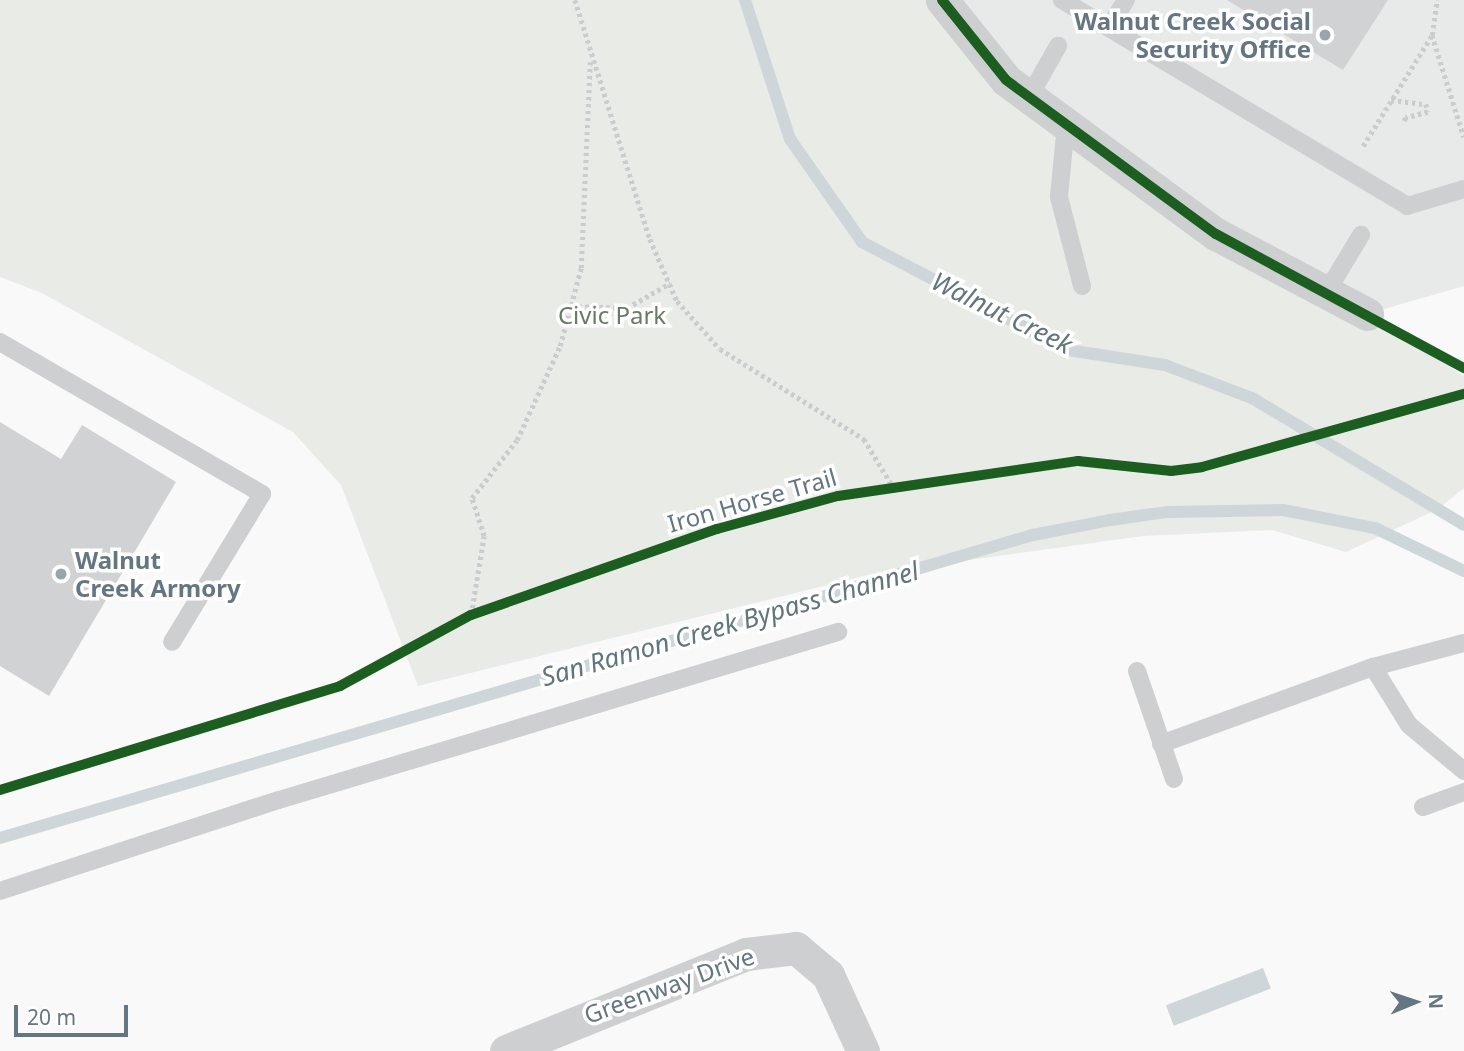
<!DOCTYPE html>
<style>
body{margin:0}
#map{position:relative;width:1464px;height:1051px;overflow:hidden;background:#f9f9f9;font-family:"Noto Sans",sans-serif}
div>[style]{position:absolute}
.built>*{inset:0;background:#e8e9e9}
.green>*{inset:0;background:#e8ebe6}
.water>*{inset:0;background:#ced6d9;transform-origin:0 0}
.stream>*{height:12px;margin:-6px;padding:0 6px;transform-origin:6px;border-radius:6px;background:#ced6d9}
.building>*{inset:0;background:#d0d2d3}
.path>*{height:4.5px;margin-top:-2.25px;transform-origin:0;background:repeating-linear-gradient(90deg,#cbcccd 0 3.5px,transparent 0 7px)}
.lane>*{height:18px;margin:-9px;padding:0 9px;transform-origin:9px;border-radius:9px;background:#cecfd0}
.street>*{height:33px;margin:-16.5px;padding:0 16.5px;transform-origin:16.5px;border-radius:16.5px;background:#cecfd0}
.cycleway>*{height:10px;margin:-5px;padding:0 5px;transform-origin:5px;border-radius:5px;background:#1b5e20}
.dots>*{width:19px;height:19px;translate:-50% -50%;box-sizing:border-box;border:4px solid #fff;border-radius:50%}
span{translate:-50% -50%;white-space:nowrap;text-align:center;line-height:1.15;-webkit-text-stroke:7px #fff;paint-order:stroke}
.poi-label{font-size:24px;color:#657683;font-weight:700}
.right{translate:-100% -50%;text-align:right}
.left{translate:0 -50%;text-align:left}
.park-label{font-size:24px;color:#687a64}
.street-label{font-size:24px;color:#657683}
.water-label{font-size:26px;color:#60757c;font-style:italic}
.north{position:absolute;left:1380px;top:967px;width:70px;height:70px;-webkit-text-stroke:5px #fff;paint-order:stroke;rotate:88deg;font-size:19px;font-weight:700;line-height:28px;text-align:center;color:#657683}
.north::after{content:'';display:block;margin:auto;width:24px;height:32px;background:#657683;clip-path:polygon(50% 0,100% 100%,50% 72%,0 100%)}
.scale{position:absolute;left:14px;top:1005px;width:114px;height:32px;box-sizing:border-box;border:4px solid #657683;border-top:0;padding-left:9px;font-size:21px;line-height:24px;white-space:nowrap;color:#657683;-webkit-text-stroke:5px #fff;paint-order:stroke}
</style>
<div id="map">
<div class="built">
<div style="clip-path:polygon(942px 0,1464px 0,1464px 286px,1367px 314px,1006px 80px)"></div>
</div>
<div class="green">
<div style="clip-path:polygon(0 0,942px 0,1006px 80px,1464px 376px,1464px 488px,1438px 509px,1346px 552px,1272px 530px,1143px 536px,876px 573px,418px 686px,341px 485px,293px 432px,42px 293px,0 277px)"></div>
</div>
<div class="water">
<div style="left:1263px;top:968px;width:22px;height:104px;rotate:69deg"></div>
</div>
<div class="stream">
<div style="left:745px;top:0;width:146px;rotate:72.1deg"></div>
<div style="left:790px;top:139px;width:126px;rotate:55deg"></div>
<div style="left:862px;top:242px;width:233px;rotate:27.7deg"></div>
<div style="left:1068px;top:350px;width:98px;rotate:8.8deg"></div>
<div style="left:1165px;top:365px;width:93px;rotate:20.8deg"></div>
<div style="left:1252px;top:398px;width:247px;rotate:30.9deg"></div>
<div style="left:0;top:838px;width:1077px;rotate:-16.35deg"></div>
<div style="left:1033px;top:535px;width:78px;rotate:-11deg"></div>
<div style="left:1110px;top:520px;width:58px;rotate:-8deg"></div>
<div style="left:1167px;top:512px;width:116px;rotate:-1deg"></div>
<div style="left:1283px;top:510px;width:94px;rotate:11.1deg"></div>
<div style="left:1375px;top:528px;width:99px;rotate:25.8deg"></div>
</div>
<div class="building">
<div style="clip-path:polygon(1227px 0,1388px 0,1343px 70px)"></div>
<div style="clip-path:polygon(0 422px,61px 459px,82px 425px,176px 482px,49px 696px,0 666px)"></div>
</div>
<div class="path">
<div style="left:575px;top:0;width:250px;rotate:72.6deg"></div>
<div style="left:650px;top:239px;width:68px;rotate:66.5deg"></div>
<div style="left:677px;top:301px;width:64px;rotate:48.1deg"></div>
<div style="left:720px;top:349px;width:170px;rotate:32deg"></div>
<div style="left:864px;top:439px;width:56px;rotate:58.9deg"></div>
<div style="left:1432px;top:35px;width:107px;rotate:72.6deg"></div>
<div style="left:1391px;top:100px;width:35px;rotate:7deg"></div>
<div style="left:1426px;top:104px;width:8px;rotate:76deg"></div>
<div style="left:1428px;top:112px;width:23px;rotate:165deg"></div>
<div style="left:1406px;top:118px;width:7px;rotate:124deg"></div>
<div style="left:1363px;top:146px;width:131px;rotate:-58.1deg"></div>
<div style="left:1432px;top:35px;width:35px;rotate:-82deg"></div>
<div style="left:571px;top:306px;width:56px;rotate:2deg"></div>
<div style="left:627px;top:308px;width:50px;rotate:-30.2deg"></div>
<div style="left:471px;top:615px;width:80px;rotate:-80.7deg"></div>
<div style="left:484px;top:536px;width:40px;rotate:-108deg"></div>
<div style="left:472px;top:498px;width:73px;rotate:-52.2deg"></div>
<div style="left:517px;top:440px;width:103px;rotate:-65.4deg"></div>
<div style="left:560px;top:346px;width:81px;rotate:-74.9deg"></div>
<div style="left:581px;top:268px;width:206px;rotate:-87.5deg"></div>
</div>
<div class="lane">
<div style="left:1062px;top:0;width:402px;rotate:30.8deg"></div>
<div style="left:1407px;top:206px;width:59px;rotate:-16.6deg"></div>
<div style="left:1109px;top:28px;width:33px;rotate:-59deg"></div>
<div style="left:1029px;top:97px;width:59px;rotate:-60.4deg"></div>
<div style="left:1066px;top:124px;width:73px;rotate:95.5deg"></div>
<div style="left:1059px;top:197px;width:92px;rotate:75.5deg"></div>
<div style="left:1326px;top:293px;width:68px;rotate:-58.9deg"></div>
<div style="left:0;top:342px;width:303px;rotate:30.1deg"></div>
<div style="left:262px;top:494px;width:173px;rotate:121.3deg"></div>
<div style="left:1373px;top:667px;width:68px;rotate:58.2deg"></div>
<div style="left:1409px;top:725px;width:72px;rotate:39.9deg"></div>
<div style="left:1137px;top:671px;width:114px;rotate:71.1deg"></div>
<div style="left:1161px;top:744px;width:226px;rotate:-20deg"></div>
<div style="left:1373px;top:667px;width:94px;rotate:-14.8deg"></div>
<div style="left:1423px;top:807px;width:44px;rotate:-20.1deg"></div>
<div style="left:0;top:891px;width:293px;rotate:-18.1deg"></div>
<div style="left:279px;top:800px;width:584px;rotate:-16.73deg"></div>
</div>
<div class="street">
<div style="left:942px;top:0;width:102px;rotate:51.3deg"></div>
<div style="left:1006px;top:80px;width:260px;rotate:36.3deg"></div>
<div style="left:1216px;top:234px;width:171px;rotate:27.9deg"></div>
<div style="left:506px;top:1051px;width:259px;rotate:-22deg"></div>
<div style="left:746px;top:954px;width:50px;rotate:-6.8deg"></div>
<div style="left:796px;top:948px;width:42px;rotate:40.2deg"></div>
<div style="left:828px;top:975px;width:84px;rotate:65.3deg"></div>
</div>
<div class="cycleway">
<div style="left:942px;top:0;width:102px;rotate:51.3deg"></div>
<div style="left:1006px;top:80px;width:260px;rotate:36.3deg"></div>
<div style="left:1216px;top:234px;width:282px;rotate:28.4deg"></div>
<div style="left:0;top:790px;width:356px;rotate:-17deg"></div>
<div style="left:340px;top:686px;width:149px;rotate:-28.5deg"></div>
<div style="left:471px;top:615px;width:261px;rotate:-19.3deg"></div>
<div style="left:717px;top:529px;width:125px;rotate:-15.3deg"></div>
<div style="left:838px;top:496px;width:243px;rotate:-8.3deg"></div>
<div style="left:1078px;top:461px;width:94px;rotate:6.1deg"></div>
<div style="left:1171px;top:471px;width:31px;rotate:-7deg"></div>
<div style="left:1202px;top:467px;width:272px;rotate:-15.6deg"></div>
</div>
<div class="dots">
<div style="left:1325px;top:35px;background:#99a4ac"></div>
<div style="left:61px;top:574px;background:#99a4ac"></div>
</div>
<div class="poi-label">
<span class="right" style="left:1311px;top:35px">Walnut Creek Social<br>Security Office</span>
<span class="left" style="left:75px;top:574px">Walnut<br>Creek Armory</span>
</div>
<div class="park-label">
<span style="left:612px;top:315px">Civic Park</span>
</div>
<div class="street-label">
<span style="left:752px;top:500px;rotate:-16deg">Iron Horse Trail</span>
<span style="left:669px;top:985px;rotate:-20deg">Greenway Drive</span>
</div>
<div class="water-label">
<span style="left:1002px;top:313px;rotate:26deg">Walnut Creek</span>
<span style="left:730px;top:624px;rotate:-16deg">San Ramon Creek Bypass Channel</span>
</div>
<div class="north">N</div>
<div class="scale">20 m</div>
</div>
